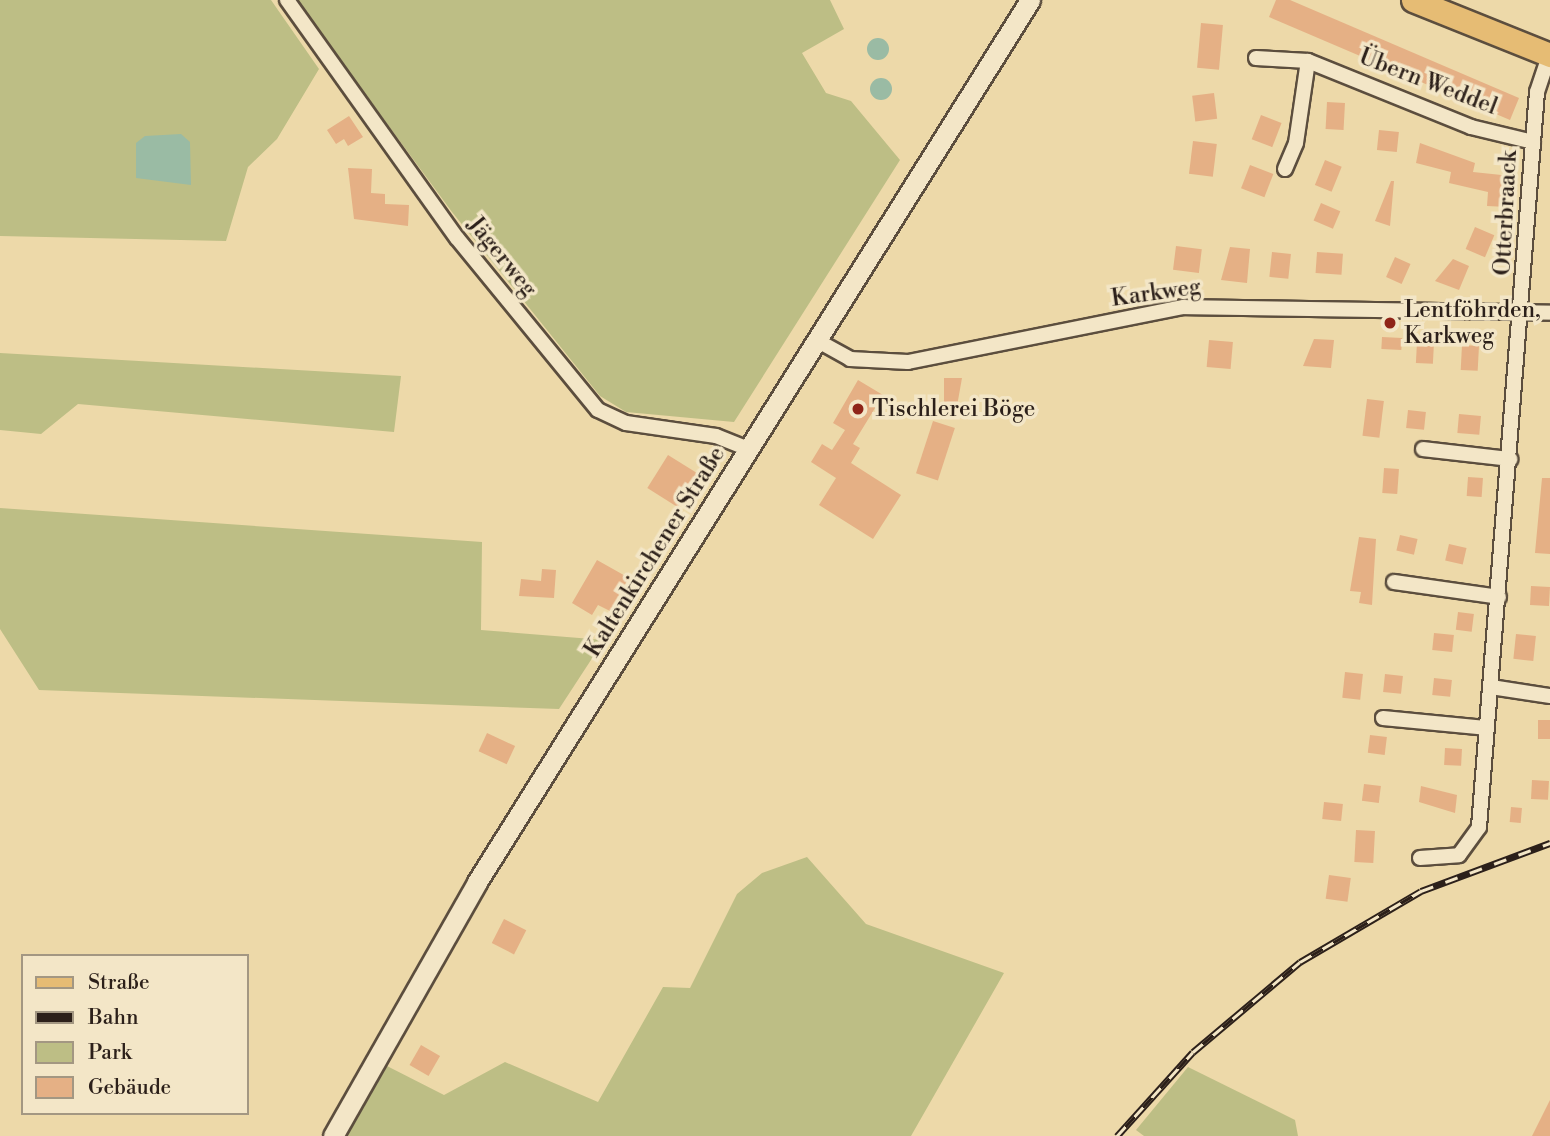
<!DOCTYPE html>
<meta charset="utf-8">
<style>
body{margin:0}
#map{position:relative;width:1550px;height:1136px;overflow:hidden;background:#edd9a9;font-family:"Libre Bodoni",serif}
div>[style]{position:absolute}
.green>*{inset:0;background:#bdbe85}
.water>*{inset:0;background:#9abba4}
.round{border-radius:50%}
.building>*{inset:0;background:#e5b085;transform-origin:0 0}
.roads{filter:drop-shadow(2px 0 #5c4e3e) drop-shadow(-2px 0 #5c4e3e) drop-shadow(0 2px #5c4e3e) drop-shadow(0 -2px #5c4e3e)}
.minor>*{height:14px;margin:-7px;padding:0 7px;transform-origin:7px;border-radius:7px;background:#f3e6c7}
.secondary>*{height:19px;margin:-9.5px;padding:0 9.5px;transform-origin:9.5px;border-radius:9.5px;background:#f3e6c7}
.primary>*{height:23px;margin:-11.5px;padding:0 11.5px;transform-origin:11.5px;border-radius:11.5px;background:#e6bc74}
.rail>*{height:7px;margin-top:-3.5px;transform-origin:0;background:repeating-linear-gradient(90deg,#f3e6c7 0 13px,#2c201a 0 26px);box-sizing:border-box;border-block:2px solid #2c201a}
.dots>*{width:19px;height:19px;translate:-50% -50%;box-sizing:border-box;border:4px solid #f3e6c7;border-radius:50%}
span{translate:-50% -50%;white-space:nowrap;text-align:center;line-height:1.15;-webkit-text-stroke:7px #f3e6c7;paint-order:stroke}
.street-label{font-size:23px;color:#2c201a}
.poi-label{font-size:23px;color:#2c201a}
.left{translate:0 -50%;text-align:left}
.legend{position:absolute;left:21px;top:954px;width:228px;height:161px;box-sizing:border-box;background:#f3e6c7;border:2px solid #a39782;margin:0;padding:9px 12px;list-style:none;font-size:21px;color:#2c201a}
.legend li{display:flex;align-items:center;gap:14px;height:35px}
.legend b{width:35px;border:2px solid #a39782}
</style>
<div id="map">
<div class="green">
<div style="clip-path:polygon(0 0,271px 0,319px 69px,277px 139px,248px 167px,226px 241px,0 236px)"></div>
<div style="clip-path:polygon(296px 0,830px 0,844px 29px,802px 53px,826px 93px,851px 101px,900px 160px,734px 422px,626px 412px,600px 396px,452px 212px)"></div>
<div style="clip-path:polygon(0 353px,401px 376px,394px 432px,78px 404px,41px 434px,0 430px)"></div>
<div style="clip-path:polygon(0 508px,482px 542px,481px 630px,604px 640px,559px 709px,39px 690px,0 629px)"></div>
<div style="clip-path:polygon(807px 857px,866px 924px,1004px 973px,911px 1136px,342px 1136px,385px 1065px,444px 1095px,505px 1062px,598px 1102px,663px 987px,690px 988px,737px 894px,762px 873px)"></div>
<div style="clip-path:polygon(1188px 1067px,1295px 1120px,1298px 1136px,1144px 1136px,1136px 1130px)"></div>
</div>
<div class="water">
<div class="round" style="left:867px;top:38px;width:22px;height:22px"></div>
<div class="round" style="left:870px;top:78px;width:22px;height:22px"></div>
<div style="clip-path:polygon(181px 134px,190px 142px,191px 185px,136px 178px,136px 143px,145px 136px)"></div>
</div>
<div class="building">
<div style="clip-path:polygon(1276px 0,1290px 0,1519px 98px,1510px 120px,1269px 17px)"></div>
<div style="left:1201px;top:23px;width:22px;height:45px;rotate:5deg"></div>
<div style="left:1214px;top:93px;width:26px;height:22px;rotate:83deg"></div>
<div style="left:1327px;top:102px;width:18px;height:27px;rotate:3deg"></div>
<div style="left:1261px;top:115px;width:22px;height:26px;rotate:21deg"></div>
<div style="clip-path:polygon(349px 116px,363px 137px,348px 146px,344px 139px,336px 144px,327px 130px)"></div>
<div style="left:1379px;top:130px;width:20px;height:20px;rotate:6deg"></div>
<div style="left:1193px;top:141px;width:24px;height:33px;rotate:7deg"></div>
<div style="clip-path:polygon(1420px 143px,1475px 163px,1473px 172px,1511px 176px,1508px 207px,1487px 206px,1488px 192px,1449px 183px,1451px 172px,1416px 163px)"></div>
<div style="left:1325px;top:160px;width:18px;height:27px;rotate:22deg"></div>
<div style="left:1250px;top:165px;width:25px;height:25px;rotate:21deg"></div>
<div style="clip-path:polygon(348px 168px,372px 169px,371px 193px,385px 194px,385px 204px,409px 205px,408px 226px,354px 219px)"></div>
<div style="clip-path:polygon(1391px 181px,1394px 181px,1390px 226px,1375px 221px)"></div>
<div style="left:1321px;top:203px;width:21px;height:19px;rotate:23deg"></div>
<div style="left:1475px;top:227px;width:21px;height:24px;rotate:23deg"></div>
<div style="left:1176px;top:246px;width:26px;height:24px;rotate:7deg"></div>
<div style="clip-path:polygon(1230px 247px,1250px 249px,1247px 283px,1221px 280px)"></div>
<div style="left:1272px;top:252px;width:19px;height:25px;rotate:6deg"></div>
<div style="left:1317px;top:252px;width:26px;height:21px;rotate:4deg"></div>
<div style="left:1395px;top:257px;width:17px;height:22px;rotate:24deg"></div>
<div style="clip-path:polygon(1453px 259px,1469px 266px,1459px 290px,1435px 281px)"></div>
<div style="left:1382px;top:337px;width:20px;height:12px;rotate:3deg"></div>
<div style="clip-path:polygon(1314px 339px,1334px 340px,1331px 368px,1303px 366px)"></div>
<div style="left:1209px;top:340px;width:24px;height:27px;rotate:5deg"></div>
<div style="left:1417px;top:342px;width:17px;height:21px;rotate:3deg"></div>
<div style="left:1462px;top:345px;width:17px;height:25px;rotate:3deg"></div>
<div style="clip-path:polygon(944px 378px,962px 378px,957px 406px,944px 406px)"></div>
<div style="clip-path:polygon(858px 380px,883px 395px,853px 444px,860px 448px,851px 463px,901px 495px,873px 539px,819px 505px,836px 478px,811px 462px,822px 444px,832px 450px,845px 430px,833px 423px)"></div>
<div style="left:1367px;top:399px;width:17px;height:37px;rotate:7deg"></div>
<div style="left:1408px;top:410px;width:18px;height:18px;rotate:6deg"></div>
<div style="left:1459px;top:414px;width:22px;height:19px;rotate:5deg"></div>
<div style="left:933px;top:421px;width:23px;height:55px;rotate:18deg"></div>
<div style="left:668px;top:455px;width:36px;height:39px;rotate:32deg"></div>
<div style="left:1384px;top:468px;width:15px;height:25px;rotate:4deg"></div>
<div style="left:1468px;top:477px;width:15px;height:19px;rotate:4deg"></div>
<div style="clip-path:polygon(1542px 478px,1550px 478px,1550px 554px,1535px 553px)"></div>
<div style="left:1400px;top:535px;width:18px;height:16px;rotate:13deg"></div>
<div style="clip-path:polygon(1359px 537px,1376px 539px,1372px 605px,1359px 603px,1361px 592px,1350px 591px)"></div>
<div style="left:1449px;top:544px;width:18px;height:17px;rotate:13deg"></div>
<div style="clip-path:polygon(597px 560px,629px 578px,610px 611px,598px 605px,592px 615px,572px 603px)"></div>
<div style="clip-path:polygon(542px 569px,556px 570px,554px 598px,519px 596px,521px 579px,541px 581px)"></div>
<div style="left:1531px;top:586px;width:19px;height:19px;rotate:3deg"></div>
<div style="left:1458px;top:612px;width:16px;height:18px;rotate:7deg"></div>
<div style="left:1434px;top:633px;width:20px;height:17px;rotate:6deg"></div>
<div style="left:1516px;top:634px;width:20px;height:25px;rotate:6deg"></div>
<div style="left:1345px;top:672px;width:18px;height:26px;rotate:6deg"></div>
<div style="left:1385px;top:674px;width:18px;height:18px;rotate:6deg"></div>
<div style="left:1434px;top:678px;width:18px;height:17px;rotate:6deg"></div>
<div style="left:1538px;top:720px;width:12px;height:19px"></div>
<div style="left:487px;top:733px;width:31px;height:20px;rotate:25deg"></div>
<div style="left:1370px;top:735px;width:17px;height:18px;rotate:7deg"></div>
<div style="left:1445px;top:748px;width:17px;height:17px;rotate:3deg"></div>
<div style="left:1532px;top:780px;width:17px;height:19px;rotate:3deg"></div>
<div style="left:1364px;top:784px;width:17px;height:17px;rotate:7deg"></div>
<div style="clip-path:polygon(1421px 786px,1457px 795px,1455px 813px,1419px 802px)"></div>
<div style="left:1324px;top:802px;width:19px;height:17px;rotate:6deg"></div>
<div style="left:1511px;top:807px;width:11px;height:15px;rotate:5deg"></div>
<div style="left:1356px;top:830px;width:19px;height:32px;rotate:3deg"></div>
<div style="left:1329px;top:875px;width:22px;height:24px;rotate:8deg"></div>
<div style="left:504px;top:919px;width:25px;height:27px;rotate:27deg"></div>
<div style="left:421px;top:1045px;width:22px;height:23px;rotate:30deg"></div>
<div style="clip-path:polygon(1550px 1100px,1550px 1136px,1532px 1136px)"></div>
</div>
<div class="roads">
<div class="minor">
<div style="left:287px;top:0;width:292px;rotate:54.5deg"></div>
<div style="left:457px;top:238px;width:222px;rotate:50.7deg"></div>
<div style="left:598px;top:410px;width:31px;rotate:25deg"></div>
<div style="left:626px;top:423px;width:91px;rotate:8.2deg"></div>
<div style="left:716px;top:436px;width:35px;rotate:22deg"></div>
<div style="left:1256px;top:58px;width:52px;rotate:3.3deg"></div>
<div style="left:1308px;top:61px;width:176px;rotate:22deg"></div>
<div style="left:1471px;top:127px;width:64px;rotate:13.6deg"></div>
<div style="left:1285px;top:169px;width:28px;rotate:-67deg"></div>
<div style="left:1296px;top:143px;width:83px;rotate:-81.7deg"></div>
<div style="left:818px;top:341px;width:37px;rotate:29deg"></div>
<div style="left:850px;top:359px;width:58px;rotate:3deg"></div>
<div style="left:908px;top:362px;width:281px;rotate:-11.3deg"></div>
<div style="left:1184px;top:307px;width:366px;rotate:0.9deg"></div>
<div style="left:1423px;top:449px;width:88px;rotate:6.6deg"></div>
<div style="left:1394px;top:582px;width:106px;rotate:8.1deg"></div>
<div style="left:1491px;top:687px;width:60px;rotate:8.7deg"></div>
<div style="left:1383px;top:718px;width:103px;rotate:5.5deg"></div>
<div style="left:1420px;top:858px;width:39px;rotate:-4deg"></div>
<div style="left:1459px;top:855px;width:34px;rotate:-54deg"></div>
<div style="left:1479px;top:827px;width:737px;rotate:-85.49deg"></div>
<div style="left:1537px;top:92px;width:41px;rotate:-71.6deg"></div>
</div>
<div class="secondary">
<div style="left:333px;top:1136px;width:292px;rotate:-60.4deg"></div>
<div style="left:477px;top:882px;width:1041px;rotate:-57.91deg"></div>
</div>
<div class="primary">
<div style="left:1413px;top:0;width:148px;rotate:21.9deg"></div>
</div>
</div>
<div class="rail">
<div style="left:1117px;top:1136px;width:113px;rotate:-47.9deg"></div>
<div style="left:1193px;top:1052px;width:140px;rotate:-40.1deg"></div>
<div style="left:1300px;top:962px;width:140px;rotate:-30.4deg"></div>
<div style="left:1421px;top:891px;width:138px;rotate:-20.4deg"></div>
</div>
<div class="dots">
<div style="left:1390px;top:323px;background:#8f2418"></div>
<div style="left:858px;top:409px;background:#8f2418"></div>
</div>
<div class="street-label">
<span style="left:1428px;top:82px;rotate:21deg">Übern Weddel</span>
<span style="left:1506px;top:213px;rotate:-87deg">Otterbraack</span>
<span style="left:502px;top:257px;rotate:51deg">Jägerweg</span>
<span style="left:1156px;top:293px;rotate:-8deg">Karkweg</span>
<span style="left:655px;top:552px;rotate:-58deg">Kaltenkirchener Straße</span>
</div>
<div class="poi-label">
<span class="left" style="left:1404px;top:323px">Lentföhrden,<br>Karkweg</span>
<span class="left" style="left:872px;top:409px">Tischlerei Böge</span>
</div>
<ul class="legend">
<li><b style="height:9px;background:#e6bc74"></b>Straße</li>
<li><b style="height:9px;background:#2c201a"></b>Bahn</li>
<li><b style="height:19px;background:#bdbe85"></b>Park</li>
<li><b style="height:19px;background:#e5b085"></b>Gebäude</li>
</ul>
</div>
